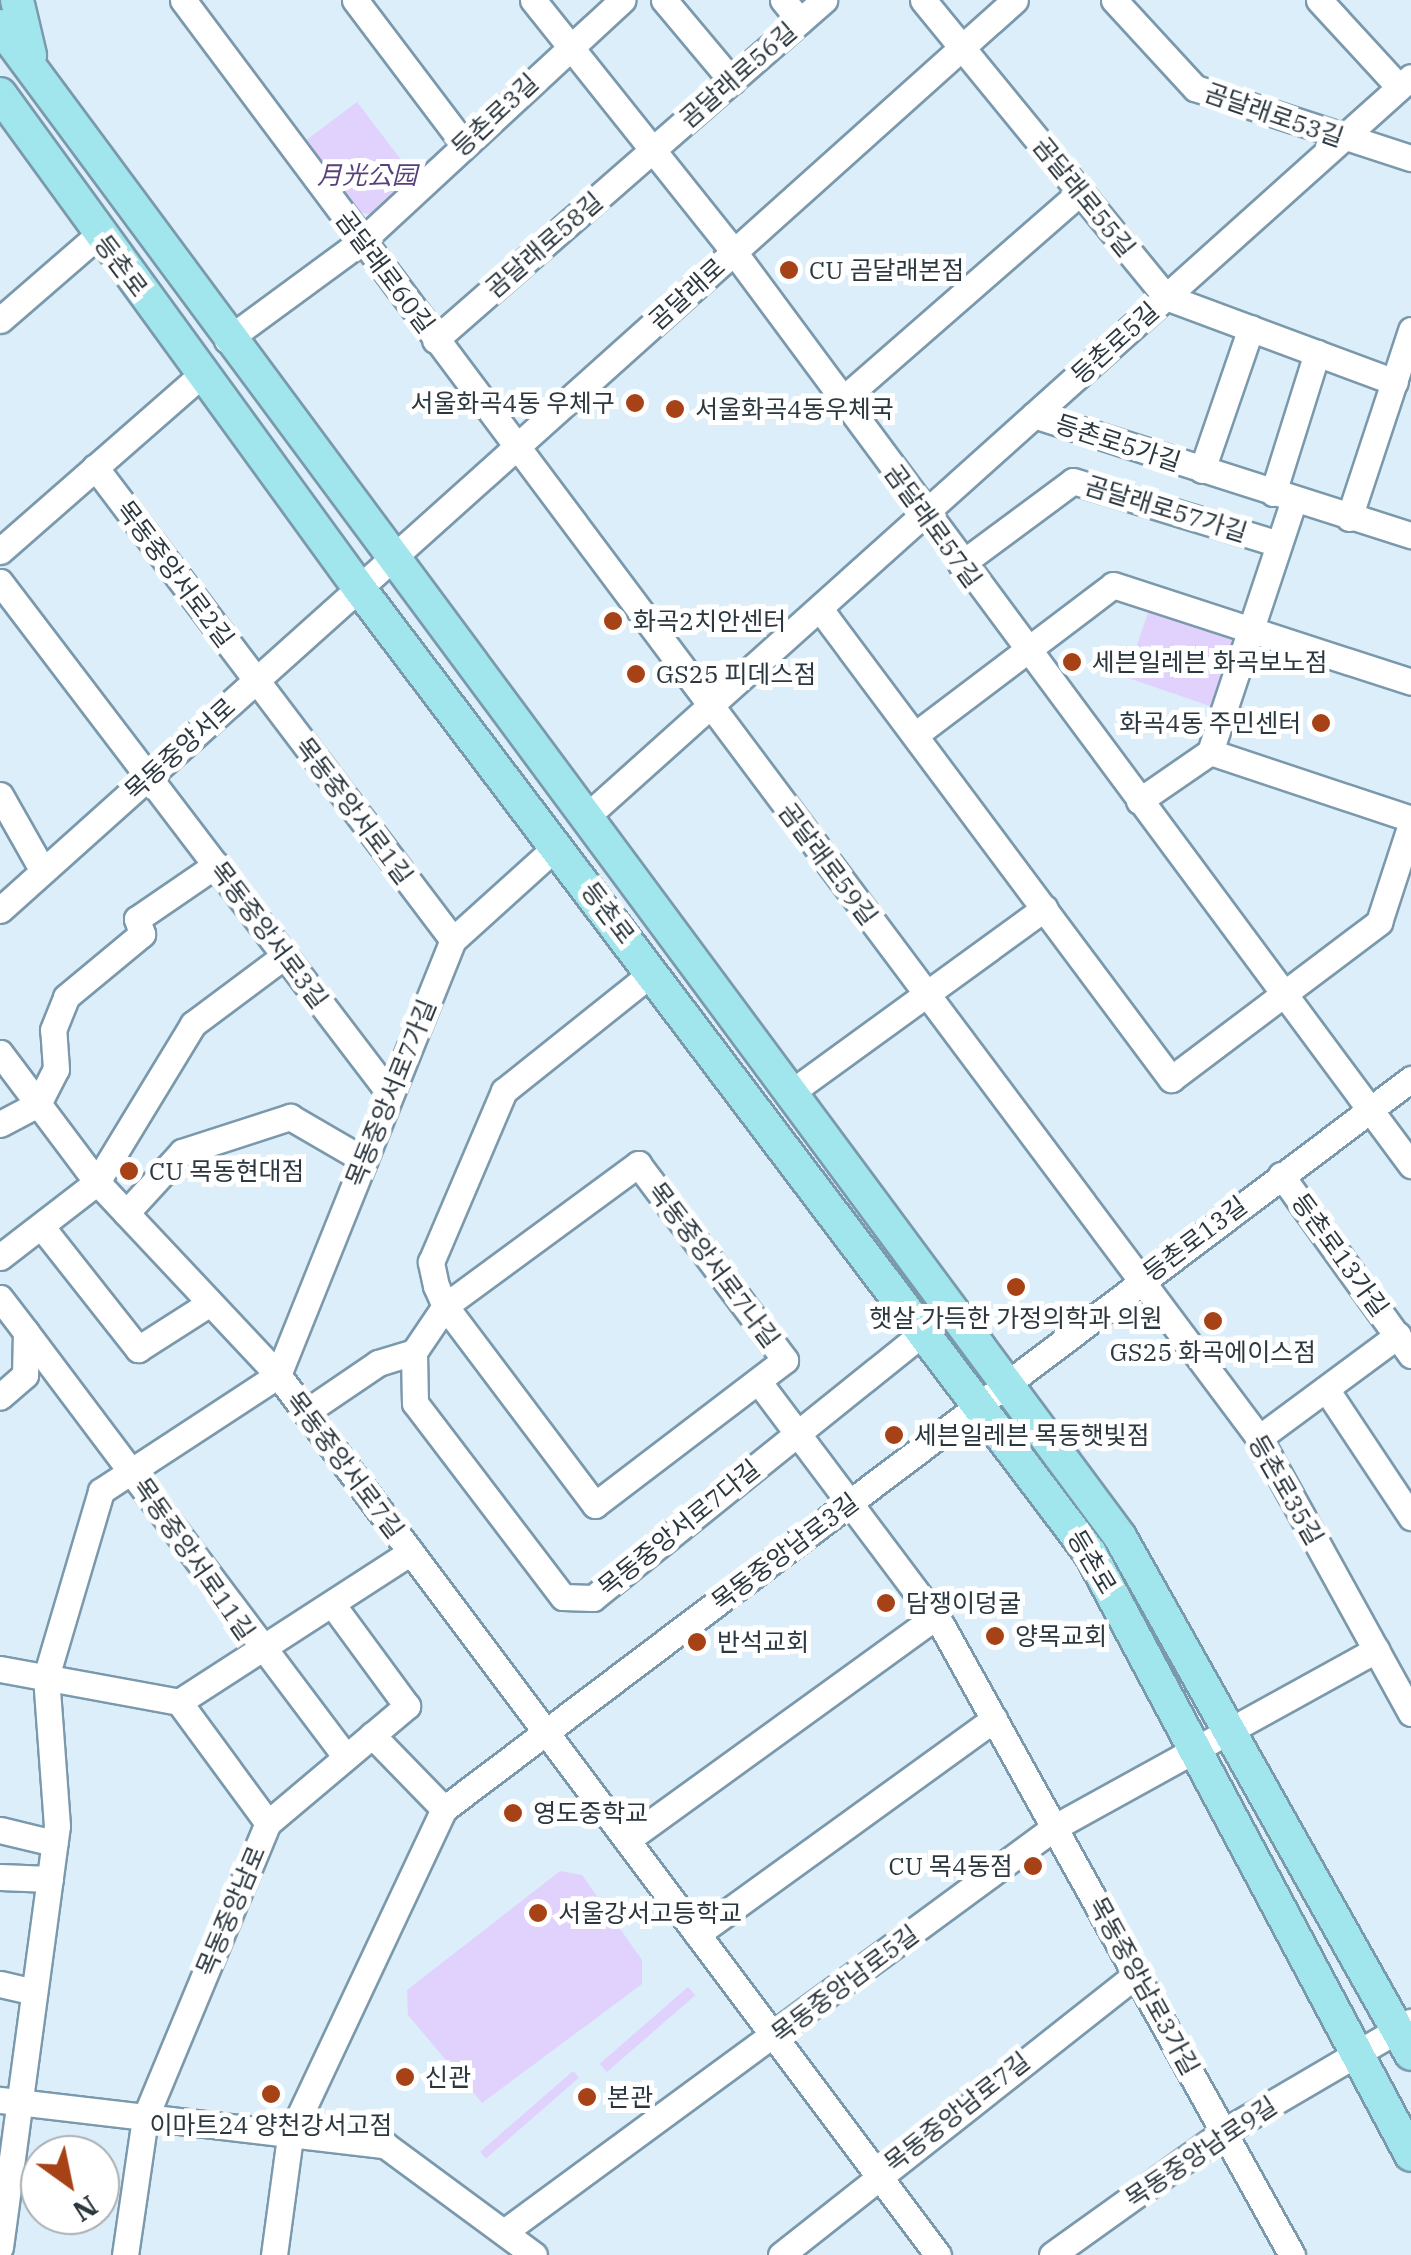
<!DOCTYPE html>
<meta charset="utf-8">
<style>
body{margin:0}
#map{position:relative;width:1411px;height:2255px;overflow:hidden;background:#dbeefa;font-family:"IBM Plex Serif","Noto Sans KR",serif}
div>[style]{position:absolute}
.green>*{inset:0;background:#e1d2fd;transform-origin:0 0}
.roads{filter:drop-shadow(2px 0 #7b99ac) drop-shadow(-2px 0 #7b99ac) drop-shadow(0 2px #7b99ac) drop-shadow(0 -2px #7b99ac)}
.minor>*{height:25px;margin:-12.5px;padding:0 12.5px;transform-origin:12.5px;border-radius:12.5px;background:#fff}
.major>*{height:32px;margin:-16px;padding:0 16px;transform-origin:16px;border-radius:16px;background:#a0e6ec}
.dots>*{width:28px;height:28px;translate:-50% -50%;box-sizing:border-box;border:5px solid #fff;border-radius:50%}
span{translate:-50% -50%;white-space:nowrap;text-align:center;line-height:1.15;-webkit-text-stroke:10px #fff;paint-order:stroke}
.street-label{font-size:25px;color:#2c3840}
.park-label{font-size:25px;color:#58417a;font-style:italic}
.poi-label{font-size:25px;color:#2c3840}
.left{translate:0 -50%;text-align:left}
.right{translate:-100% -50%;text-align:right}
.north{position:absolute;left:20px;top:2135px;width:100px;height:100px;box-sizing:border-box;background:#fff;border:2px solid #abafb3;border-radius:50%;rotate:147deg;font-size:28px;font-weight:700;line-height:40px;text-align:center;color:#2c3840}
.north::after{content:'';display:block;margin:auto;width:35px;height:45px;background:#a74116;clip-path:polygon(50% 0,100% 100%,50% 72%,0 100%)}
</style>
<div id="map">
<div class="green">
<div style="clip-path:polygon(357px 102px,415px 178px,376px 216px,347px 209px,301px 144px)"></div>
<div style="left:1149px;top:610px;width:92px;height:71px;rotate:19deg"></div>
<div style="clip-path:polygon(560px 1871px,582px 1875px,642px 1960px,642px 1984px,482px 2103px,408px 2015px,407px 1990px)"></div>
<div style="left:688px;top:1987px;width:11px;height:117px;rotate:49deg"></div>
<div style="left:573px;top:2071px;width:9px;height:123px;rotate:49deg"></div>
</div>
<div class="roads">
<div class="minor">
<div style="left:183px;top:0;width:1796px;rotate:53.19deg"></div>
<div style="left:1259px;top:1438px;width:314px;rotate:61.1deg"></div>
<div style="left:355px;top:0;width:181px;rotate:52.9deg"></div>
<div style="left:533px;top:0;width:322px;rotate:51.4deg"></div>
<div style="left:734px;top:252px;width:1137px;rotate:53.44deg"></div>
<div style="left:664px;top:0;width:106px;rotate:50deg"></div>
<div style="left:783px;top:0;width:27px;rotate:51deg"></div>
<div style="left:923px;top:0;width:384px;rotate:50.7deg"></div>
<div style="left:1166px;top:297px;width:244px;rotate:20.4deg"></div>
<div style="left:1114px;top:0;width:120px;rotate:47.4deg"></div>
<div style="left:1195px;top:88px;width:227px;rotate:18deg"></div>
<div style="left:1319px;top:0;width:118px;rotate:47.4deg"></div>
<div style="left:0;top:320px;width:130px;rotate:-40.9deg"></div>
<div style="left:227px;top:340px;width:167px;rotate:-36.3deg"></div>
<div style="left:362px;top:241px;width:355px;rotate:-42.8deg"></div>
<div style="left:435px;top:340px;width:517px;rotate:-41.15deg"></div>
<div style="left:842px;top:400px;width:315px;rotate:-41.1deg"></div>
<div style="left:1034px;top:415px;width:396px;rotate:17.7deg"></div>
<div style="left:95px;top:467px;width:593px;rotate:52.88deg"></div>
<div style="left:1202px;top:470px;width:150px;rotate:-71deg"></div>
<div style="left:1273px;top:493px;width:147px;rotate:-72.6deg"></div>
<div style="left:1349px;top:518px;width:198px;rotate:-71.7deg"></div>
<div style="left:0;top:551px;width:269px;rotate:-41.2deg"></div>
<div style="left:961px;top:564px;width:139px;rotate:-36.5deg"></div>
<div style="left:1073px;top:481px;width:215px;rotate:17deg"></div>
<div style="left:0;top:582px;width:644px;rotate:52.7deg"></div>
<div style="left:820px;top:609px;width:587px;rotate:53.25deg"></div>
<div style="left:1171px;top:1079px;width:261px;rotate:-37deg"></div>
<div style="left:1379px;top:922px;width:103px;rotate:-71.9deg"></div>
<div style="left:915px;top:735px;width:248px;rotate:-37.1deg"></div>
<div style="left:1113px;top:585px;width:313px;rotate:18deg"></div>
<div style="left:1210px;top:752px;width:266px;rotate:-71.6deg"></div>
<div style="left:0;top:795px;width:87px;rotate:60.5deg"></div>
<div style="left:1139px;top:801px;width:86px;rotate:-34.6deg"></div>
<div style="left:1210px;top:752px;width:212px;rotate:18.4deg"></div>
<div style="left:586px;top:817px;width:1108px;rotate:-41.89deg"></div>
<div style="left:0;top:910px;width:1363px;rotate:-41.88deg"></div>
<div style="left:0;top:1053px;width:161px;rotate:53.1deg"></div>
<div style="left:97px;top:1182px;width:265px;rotate:46.8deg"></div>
<div style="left:278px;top:1375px;width:1100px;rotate:53.13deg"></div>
<div style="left:793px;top:1091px;width:311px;rotate:-36deg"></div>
<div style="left:0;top:1124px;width:43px;rotate:-27.8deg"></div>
<div style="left:38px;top:1104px;width:39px;rotate:-63deg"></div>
<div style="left:56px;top:1069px;width:39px;rotate:-94deg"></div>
<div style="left:53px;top:1030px;width:35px;rotate:-68deg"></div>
<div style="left:66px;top:997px;width:99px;rotate:-39.7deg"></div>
<div style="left:142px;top:934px;width:16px;rotate:-108deg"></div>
<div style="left:137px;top:919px;width:96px;rotate:-34.4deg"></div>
<div style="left:1281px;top:1175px;width:222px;rotate:54.2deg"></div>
<div style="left:126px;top:1213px;width:83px;rotate:-47.4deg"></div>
<div style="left:182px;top:1152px;width:114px;rotate:-18deg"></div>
<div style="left:290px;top:1117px;width:86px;rotate:30.2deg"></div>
<div style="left:41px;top:1226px;width:157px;rotate:51.7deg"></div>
<div style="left:138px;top:1349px;width:85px;rotate:-32.6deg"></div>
<div style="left:0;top:1257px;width:123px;rotate:-37.7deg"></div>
<div style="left:97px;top:1182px;width:185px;rotate:-58.7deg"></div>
<div style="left:193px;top:1024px;width:112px;rotate:-36.7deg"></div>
<div style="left:0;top:1298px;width:43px;rotate:52.6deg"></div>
<div style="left:26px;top:1332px;width:43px;rotate:91.3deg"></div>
<div style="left:25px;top:1375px;width:33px;rotate:139deg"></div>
<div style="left:26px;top:1332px;width:531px;rotate:53.04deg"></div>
<div style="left:414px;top:1352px;width:51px;rotate:88.9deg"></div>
<div style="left:415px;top:1403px;width:244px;rotate:52.7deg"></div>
<div style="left:563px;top:1597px;width:30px;rotate:2deg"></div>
<div style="left:593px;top:1598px;width:427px;rotate:-38.8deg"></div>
<div style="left:758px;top:1381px;width:306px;rotate:53.1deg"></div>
<div style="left:942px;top:1626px;width:720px;rotate:60.91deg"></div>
<div style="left:1326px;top:1389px;width:154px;rotate:56.4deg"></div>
<div style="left:306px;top:1412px;width:87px;rotate:-34.2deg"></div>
<div style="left:378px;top:1363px;width:38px;rotate:-17deg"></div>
<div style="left:414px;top:1352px;width:55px;rotate:-56deg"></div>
<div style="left:445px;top:1306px;width:240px;rotate:-36.3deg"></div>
<div style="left:638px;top:1164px;width:245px;rotate:53.1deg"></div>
<div style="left:785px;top:1360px;width:239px;rotate:142.7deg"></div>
<div style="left:595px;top:1505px;width:249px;rotate:-127deg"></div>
<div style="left:445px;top:1306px;width:22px;rotate:-114deg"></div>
<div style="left:436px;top:1286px;width:25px;rotate:-102deg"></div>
<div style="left:431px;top:1262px;width:186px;rotate:-66.9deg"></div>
<div style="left:504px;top:1091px;width:191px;rotate:-38.6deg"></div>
<div style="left:1259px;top:1438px;width:173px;rotate:-36.5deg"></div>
<div style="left:0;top:1669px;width:182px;rotate:10.4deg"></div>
<div style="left:179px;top:1702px;width:150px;rotate:53.7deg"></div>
<div style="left:179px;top:1702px;width:276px;rotate:-32.9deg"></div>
<div style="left:372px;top:1735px;width:103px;rotate:45.8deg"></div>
<div style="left:0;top:1830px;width:56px;rotate:13.5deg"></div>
<div style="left:627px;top:1840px;width:380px;rotate:-35.9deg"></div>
<div style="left:0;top:1877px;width:50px;rotate:2.3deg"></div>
<div style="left:697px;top:1934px;width:367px;rotate:-35.9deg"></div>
<div style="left:0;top:1984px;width:35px;rotate:13deg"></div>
<div style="left:0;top:2100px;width:388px;rotate:6.7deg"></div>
<div style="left:385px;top:2145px;width:185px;rotate:36.4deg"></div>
<div style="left:504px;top:2232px;width:684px;rotate:-36.32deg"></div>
<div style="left:1055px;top:1827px;width:367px;rotate:-28.9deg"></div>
<div style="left:0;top:2247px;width:425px;rotate:-82.3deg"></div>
<div style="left:57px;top:1826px;width:149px;rotate:-94.2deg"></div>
<div style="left:46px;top:1677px;width:194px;rotate:-73.5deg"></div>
<div style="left:101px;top:1491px;width:212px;rotate:-33.2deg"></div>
<div style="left:278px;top:1375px;width:469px;rotate:-68.1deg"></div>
<div style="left:453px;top:940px;width:140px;rotate:-42.1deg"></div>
<div style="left:125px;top:2255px;width:138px;rotate:-81.7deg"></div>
<div style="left:145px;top:2118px;width:320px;rotate:-67.4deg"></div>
<div style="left:268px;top:1823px;width:182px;rotate:-40.1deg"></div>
<div style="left:407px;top:1706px;width:127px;rotate:-126.3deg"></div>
<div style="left:274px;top:2255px;width:120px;rotate:-82.3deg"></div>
<div style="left:290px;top:2136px;width:361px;rotate:-64.8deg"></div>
<div style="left:444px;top:1809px;width:1212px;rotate:-37.05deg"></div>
<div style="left:781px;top:2255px;width:454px;rotate:-38.3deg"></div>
<div style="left:1052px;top:2255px;width:213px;rotate:-35.6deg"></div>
<div style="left:1225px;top:2131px;width:216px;rotate:-30.4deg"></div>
</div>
<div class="major">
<div style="left:17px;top:0;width:57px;rotate:76.7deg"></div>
<div style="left:0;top:26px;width:1881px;rotate:53.45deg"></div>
<div style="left:1120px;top:1537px;width:593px;rotate:60.63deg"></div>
<div style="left:0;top:94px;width:611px;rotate:53.99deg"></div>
<div style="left:359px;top:588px;width:1211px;rotate:52.86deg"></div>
<div style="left:1090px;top:1553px;width:682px;rotate:61.93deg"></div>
</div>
</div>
<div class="dots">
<div style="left:789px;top:270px;background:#a74116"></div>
<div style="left:635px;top:403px;background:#a74116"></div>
<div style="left:675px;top:409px;background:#a74116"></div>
<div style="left:613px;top:621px;background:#a74116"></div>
<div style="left:1072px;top:662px;background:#a74116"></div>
<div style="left:636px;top:674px;background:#a74116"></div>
<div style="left:1321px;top:723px;background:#a74116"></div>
<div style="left:129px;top:1171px;background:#a74116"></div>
<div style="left:1016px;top:1287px;background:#a74116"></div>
<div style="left:1213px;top:1321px;background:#a74116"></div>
<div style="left:894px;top:1435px;background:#a74116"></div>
<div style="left:886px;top:1603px;background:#a74116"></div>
<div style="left:995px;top:1636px;background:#a74116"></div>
<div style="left:697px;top:1642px;background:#a74116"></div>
<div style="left:513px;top:1813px;background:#a74116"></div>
<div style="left:1033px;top:1866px;background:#a74116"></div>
<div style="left:538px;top:1913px;background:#a74116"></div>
<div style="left:405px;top:2077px;background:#a74116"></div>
<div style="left:271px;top:2094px;background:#a74116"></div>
<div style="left:587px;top:2097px;background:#a74116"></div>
</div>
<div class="street-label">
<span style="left:738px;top:75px;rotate:-41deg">곰달래로56길</span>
<span style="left:495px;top:115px;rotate:-43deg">등촌로3길</span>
<span style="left:1274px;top:115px;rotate:19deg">곰달래로53길</span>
<span style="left:1084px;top:197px;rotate:51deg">곰달래로55길</span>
<span style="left:544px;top:245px;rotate:-41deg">곰달래로58길</span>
<span style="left:121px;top:266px;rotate:53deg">등촌로</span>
<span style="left:385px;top:272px;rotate:53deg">곰달래로60길</span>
<span style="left:687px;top:294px;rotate:-42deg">곰달래로</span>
<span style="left:1115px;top:343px;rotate:-42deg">등촌로5길</span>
<span style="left:1118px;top:443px;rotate:18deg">등촌로5가길</span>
<span style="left:1166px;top:509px;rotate:17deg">곰달래로57가길</span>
<span style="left:933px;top:526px;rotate:54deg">곰달래로57길</span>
<span style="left:175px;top:574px;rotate:53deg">목동중앙서로2길</span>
<span style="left:180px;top:749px;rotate:-42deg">목동중앙서로</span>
<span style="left:354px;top:811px;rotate:53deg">목동중앙서로1길</span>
<span style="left:828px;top:864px;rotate:53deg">곰달래로59길</span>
<span style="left:608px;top:913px;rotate:53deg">등촌로</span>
<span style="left:269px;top:935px;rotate:53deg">목동중앙서로3길</span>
<span style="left:391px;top:1093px;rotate:-68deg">목동중앙서로7가길</span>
<span style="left:1195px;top:1239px;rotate:-37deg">등촌로13길</span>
<span style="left:1340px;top:1255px;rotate:54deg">등촌로13가길</span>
<span style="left:714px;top:1265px;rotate:53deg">목동중앙서로7나길</span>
<span style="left:345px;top:1465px;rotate:53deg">목동중앙서로7길</span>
<span style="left:1286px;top:1490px;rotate:60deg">등촌로35길</span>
<span style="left:679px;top:1528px;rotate:-39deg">목동중앙서로7다길</span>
<span style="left:785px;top:1552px;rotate:-37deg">목동중앙남로3길</span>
<span style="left:194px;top:1559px;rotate:55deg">목동중앙서로11길</span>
<span style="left:1092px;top:1562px;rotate:59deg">등촌로</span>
<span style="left:231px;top:1911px;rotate:-67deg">목동중앙남로</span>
<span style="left:845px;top:1984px;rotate:-37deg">목동중앙남로5길</span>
<span style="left:1144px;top:1986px;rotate:61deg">목동중앙남로3가길</span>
<span style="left:957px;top:2112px;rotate:-38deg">목동중앙남로7길</span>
<span style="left:1201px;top:2152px;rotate:-34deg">목동중앙남로9길</span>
</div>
<div class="park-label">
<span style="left:367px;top:175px">月光公园</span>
</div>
<div class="poi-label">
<span class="left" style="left:809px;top:270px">CU 곰달래본점</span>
<span class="right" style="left:615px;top:403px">서울화곡4동 우체구</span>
<span class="left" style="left:695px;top:409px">서울화곡4동우체국</span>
<span class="left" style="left:633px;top:621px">화곡2치안센터</span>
<span class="left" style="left:1092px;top:662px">세븐일레븐 화곡보노점</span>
<span class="left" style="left:656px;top:674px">GS25 피데스점</span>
<span class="right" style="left:1301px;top:723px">화곡4동 주민센터</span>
<span class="left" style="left:149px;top:1171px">CU 목동현대점</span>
<span style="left:1016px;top:1318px">햇살 가득한 가정의학과 의원</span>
<span style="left:1213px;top:1352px">GS25 화곡에이스점</span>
<span class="left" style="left:914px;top:1435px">세븐일레븐 목동햇빛점</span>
<span class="left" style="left:906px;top:1603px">담쟁이덩굴</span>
<span class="left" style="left:1015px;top:1636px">양목교회</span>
<span class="left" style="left:717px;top:1642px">반석교회</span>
<span class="left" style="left:533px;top:1813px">영도중학교</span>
<span class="right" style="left:1013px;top:1866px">CU 목4동점</span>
<span class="left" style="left:558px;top:1913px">서울강서고등학교</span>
<span class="left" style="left:425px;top:2077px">신관</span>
<span class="left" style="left:607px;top:2097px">본관</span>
<span style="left:271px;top:2125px">이마트24 양천강서고점</span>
</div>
<div class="north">N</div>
</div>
